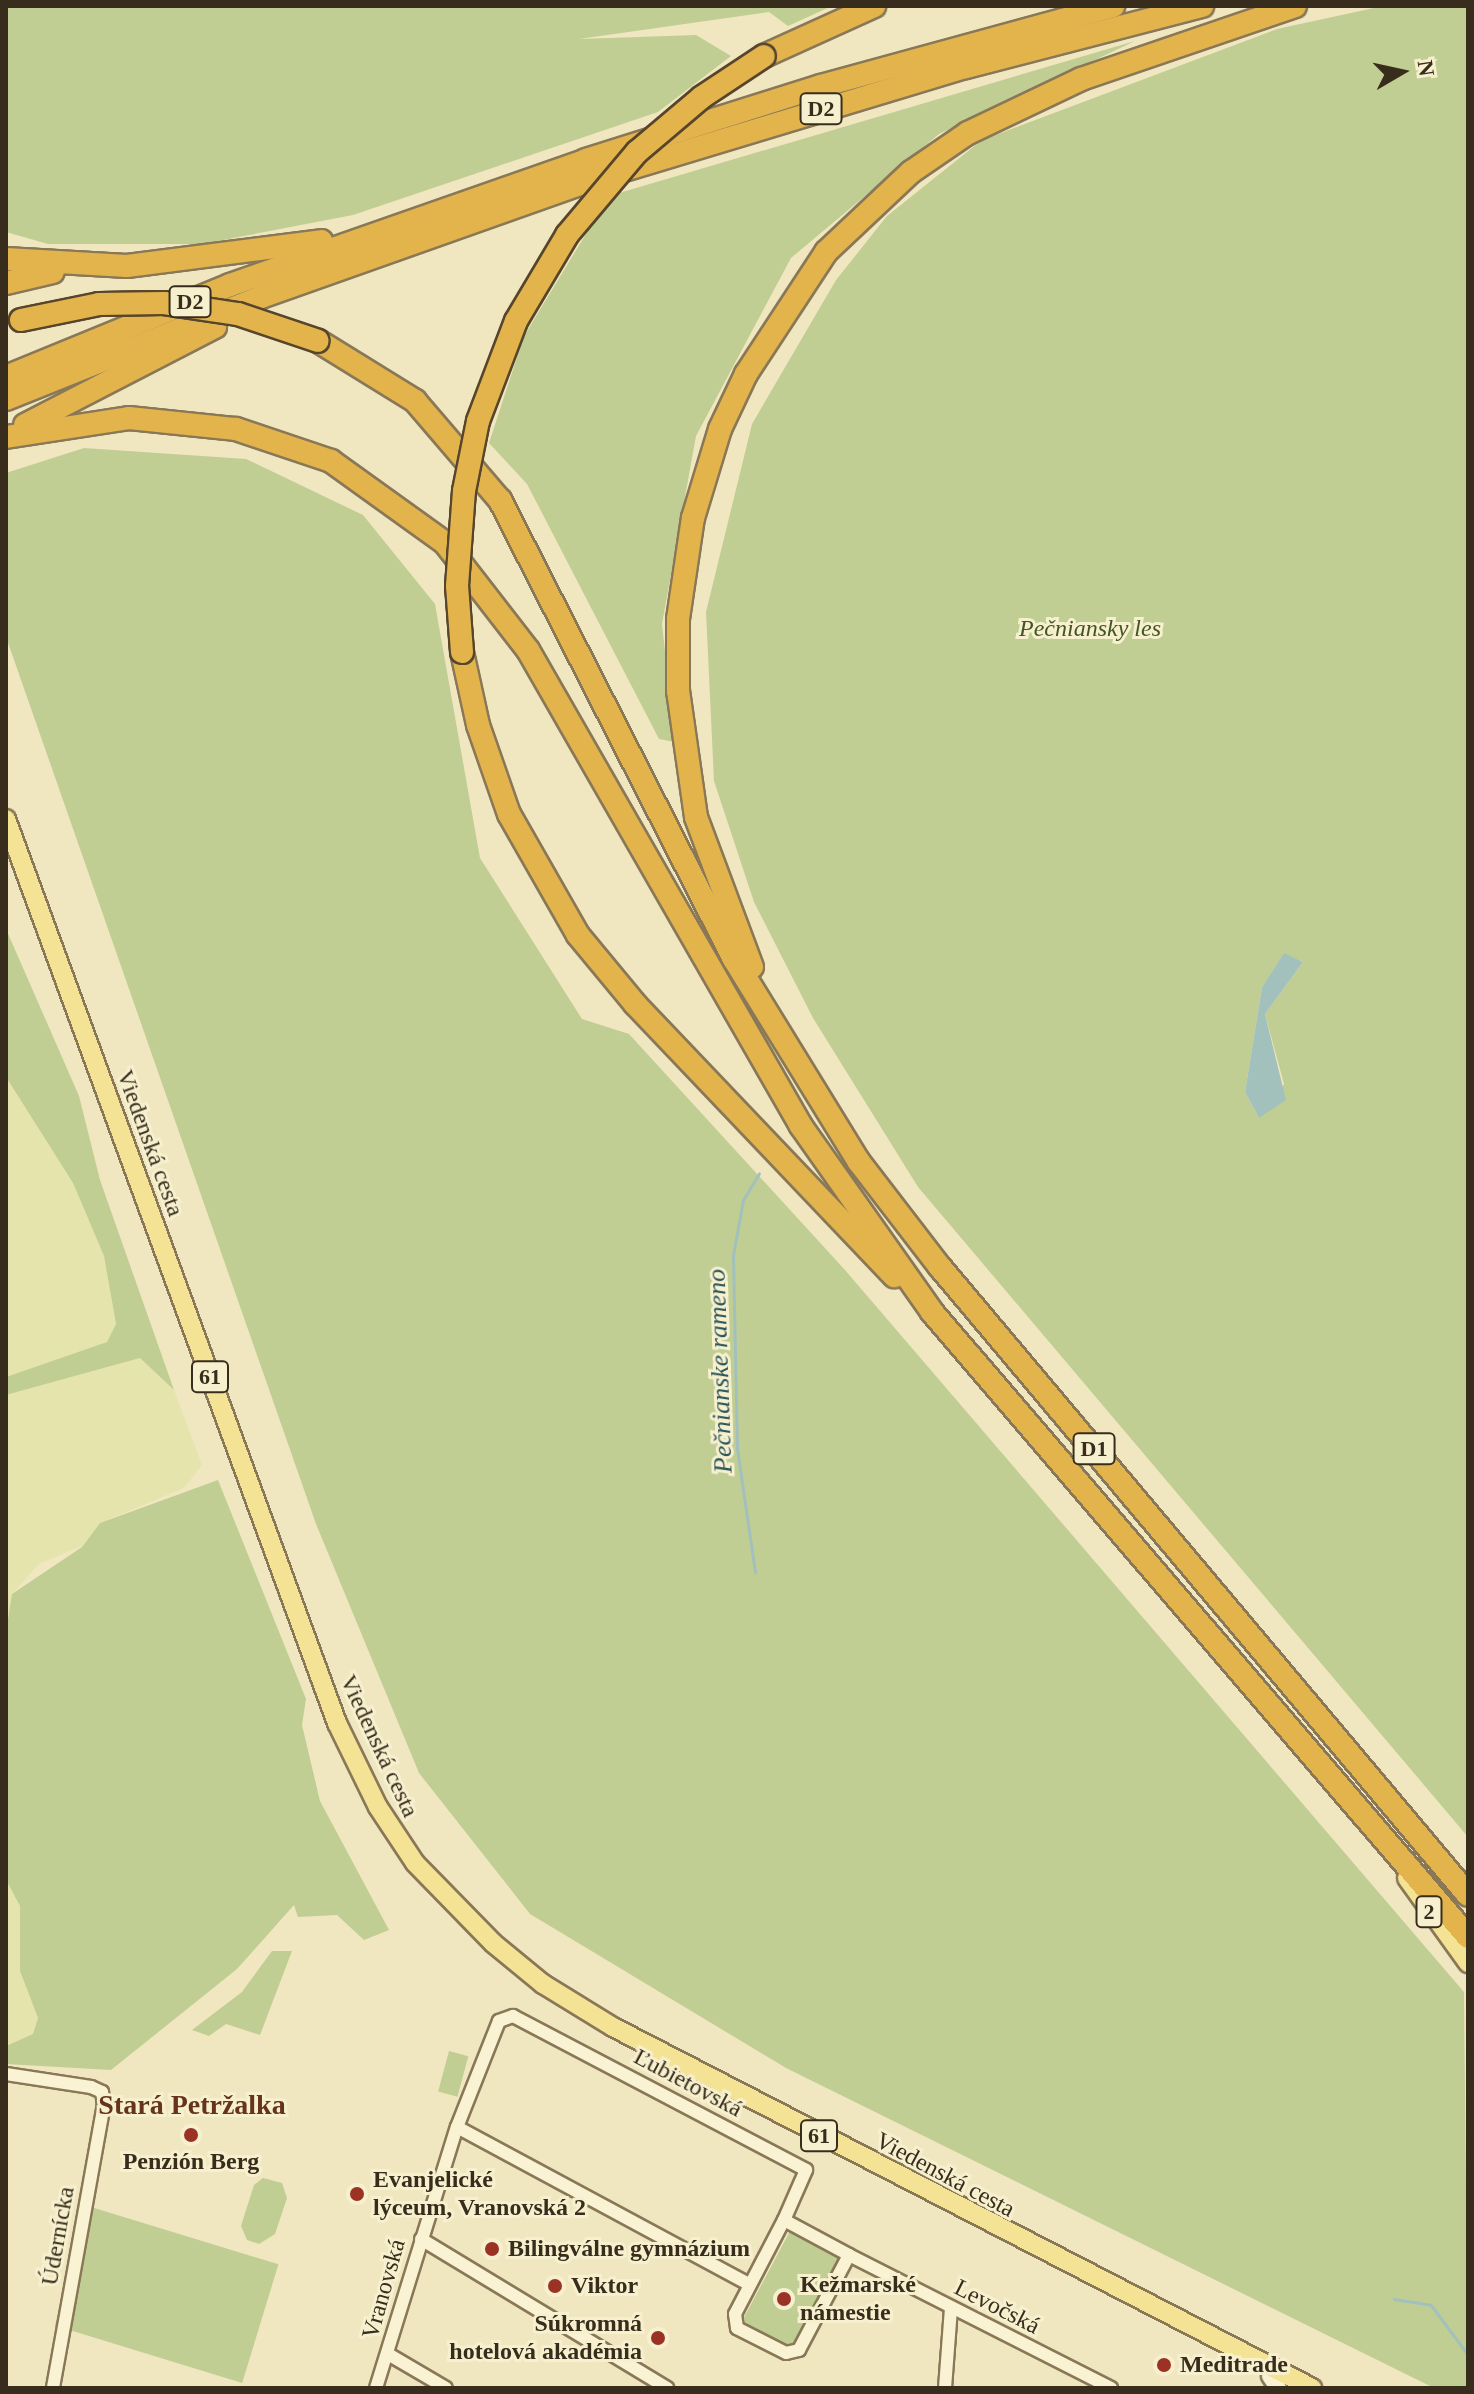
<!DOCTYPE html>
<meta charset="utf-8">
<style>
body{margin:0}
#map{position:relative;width:1474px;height:2394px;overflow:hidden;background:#f0e7c0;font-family:"Times New Roman",serif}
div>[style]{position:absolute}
.farmland>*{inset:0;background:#e6e4ad}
.green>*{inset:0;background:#c0ce93;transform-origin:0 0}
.water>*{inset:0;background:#a3c1bc}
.stream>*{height:3px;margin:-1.5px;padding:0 1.5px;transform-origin:1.5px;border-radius:1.5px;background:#a3c1bc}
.roads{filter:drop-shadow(2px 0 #897857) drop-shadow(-2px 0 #897857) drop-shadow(0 2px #897857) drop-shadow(0 -2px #897857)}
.street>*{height:12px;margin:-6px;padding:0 6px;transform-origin:6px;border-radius:6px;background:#faf3d3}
.secondary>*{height:16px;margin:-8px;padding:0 8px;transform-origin:8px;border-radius:8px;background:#faf3d3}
.primary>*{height:18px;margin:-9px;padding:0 9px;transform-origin:9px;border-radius:9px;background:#f5e395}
.highway>*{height:22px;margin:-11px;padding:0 11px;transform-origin:11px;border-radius:11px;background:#e3b44c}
.bridges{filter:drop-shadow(2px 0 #57452c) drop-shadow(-2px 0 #57452c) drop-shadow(0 2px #57452c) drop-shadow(0 -2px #57452c)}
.highway-bridge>*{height:22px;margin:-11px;padding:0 11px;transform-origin:11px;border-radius:11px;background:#e3b44c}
.dots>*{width:22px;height:22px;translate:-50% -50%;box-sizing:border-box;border:4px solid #f7f0cf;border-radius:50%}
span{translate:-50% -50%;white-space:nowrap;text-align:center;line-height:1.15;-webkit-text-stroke:6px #f7f0cf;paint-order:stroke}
.shield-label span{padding:2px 6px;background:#f7f0cf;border:2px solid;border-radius:6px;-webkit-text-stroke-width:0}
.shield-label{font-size:22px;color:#382d1c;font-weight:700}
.park-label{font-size:24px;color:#425522;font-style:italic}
.street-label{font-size:24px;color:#382d1c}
.poi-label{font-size:24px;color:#382d1c;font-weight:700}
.left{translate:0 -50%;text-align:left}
.right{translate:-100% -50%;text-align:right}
.water-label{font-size:26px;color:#2b5659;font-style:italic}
.quarter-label{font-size:28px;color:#66341a;font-weight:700}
.frame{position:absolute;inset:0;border:8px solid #382d1c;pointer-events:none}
.north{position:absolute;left:1362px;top:32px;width:80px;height:80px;-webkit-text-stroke:6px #f7f0cf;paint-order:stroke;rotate:81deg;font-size:22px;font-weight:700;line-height:32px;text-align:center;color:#382d1c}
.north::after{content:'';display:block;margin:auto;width:28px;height:36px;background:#382d1c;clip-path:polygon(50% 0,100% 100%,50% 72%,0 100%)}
</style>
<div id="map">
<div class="farmland">
<div style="clip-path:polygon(6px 1077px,73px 1183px,104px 1256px,116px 1324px,107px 1342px,6px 1377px)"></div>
<div style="clip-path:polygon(140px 1358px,174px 1390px,202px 1465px,184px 1488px,100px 1523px,82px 1546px,39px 1564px,12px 1594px,6px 1632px,6px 1395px)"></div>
<div style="clip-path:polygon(6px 1880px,20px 1906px,20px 1971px,38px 2018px,33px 2034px,6px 2046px)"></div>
</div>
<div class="green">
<div style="clip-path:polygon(6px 6px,832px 6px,788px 26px,769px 12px,579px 39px,696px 35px,731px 56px,658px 112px,353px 215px,202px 244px,48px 244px,6px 232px)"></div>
<div style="clip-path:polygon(evenodd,1383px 6px,1468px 6px,1468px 1837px,918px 1187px,813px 1018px,754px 902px,714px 781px,706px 612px,752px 424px,836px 280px,887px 216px,982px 140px,1277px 29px,1383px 6px,1284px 954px,1303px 962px,1265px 1014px,1284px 1084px,1259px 1118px,1245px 1092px,1262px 987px,1284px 954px)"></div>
<div style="clip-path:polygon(1135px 41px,939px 134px,791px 258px,696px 436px,662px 624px,675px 742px,659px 739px,527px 484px,489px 443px,524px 336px,609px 196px)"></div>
<div style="clip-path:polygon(84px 448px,246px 459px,363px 515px,435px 604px,480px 858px,582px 1019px,629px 1034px,845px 1270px,1464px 1992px,1468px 2388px,1434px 2388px,786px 2068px,530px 1914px,419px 1773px,316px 1524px,6px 637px,6px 473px)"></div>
<div style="clip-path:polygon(6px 929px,79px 1096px,100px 1180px,174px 1390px,140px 1358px,6px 1395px,6px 1377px,107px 1342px,116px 1324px,104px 1256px,73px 1183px,6px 1077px)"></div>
<div style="clip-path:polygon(218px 1480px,306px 1699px,302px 1725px,320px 1801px,389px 1930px,364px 1940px,337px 1915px,298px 1917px,294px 1905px,237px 1969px,111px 2070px,6px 2064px,6px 2046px,33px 2034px,38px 2018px,20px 1971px,20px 1906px,6px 1880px,6px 1632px,12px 1594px,82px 1547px,100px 1523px)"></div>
<div style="clip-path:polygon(272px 1951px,292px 1951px,260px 2035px,226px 2024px,209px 2036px,192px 2030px,242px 1992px)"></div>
<div style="left:449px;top:2051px;width:20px;height:42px;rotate:15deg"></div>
<div style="clip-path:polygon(263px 2178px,282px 2183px,287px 2198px,275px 2234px,259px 2244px,247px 2240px,241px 2226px,254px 2185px)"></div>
<div style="left:91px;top:2207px;width:196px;height:124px;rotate:17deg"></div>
<div style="left:790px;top:2231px;width:57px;height:102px;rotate:28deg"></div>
</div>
<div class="water">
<div style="clip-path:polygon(1284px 953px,1303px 962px,1265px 1014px,1286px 1100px,1259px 1118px,1245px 1092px,1262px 987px)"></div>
</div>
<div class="stream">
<div style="left:755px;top:1572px;width:125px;rotate:-98.3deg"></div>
<div style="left:737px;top:1448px;width:193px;rotate:-91.2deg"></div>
<div style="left:733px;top:1255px;width:56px;rotate:-79.7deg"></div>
<div style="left:743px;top:1200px;width:31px;rotate:-59deg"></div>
<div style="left:1394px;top:2299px;width:37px;rotate:9deg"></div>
<div style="left:1431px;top:2305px;width:62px;rotate:53.5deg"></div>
</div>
<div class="roads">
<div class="street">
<div style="left:6px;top:2074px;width:86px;rotate:8.7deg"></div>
<div style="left:91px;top:2087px;width:12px;rotate:24deg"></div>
<div style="left:102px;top:2092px;width:12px;rotate:81deg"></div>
<div style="left:104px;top:2104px;width:289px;rotate:100.2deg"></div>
<div style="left:457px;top:2127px;width:332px;rotate:28.3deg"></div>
<div style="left:784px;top:2220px;width:74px;rotate:28.3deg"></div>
<div style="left:849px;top:2255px;width:107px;rotate:117.8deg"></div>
<div style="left:799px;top:2350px;width:13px;rotate:167deg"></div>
<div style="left:786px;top:2353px;width:55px;rotate:-153deg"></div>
<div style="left:737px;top:2328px;width:14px;rotate:-98deg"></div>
<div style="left:735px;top:2314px;width:106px;rotate:-62.5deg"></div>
<div style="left:421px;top:2239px;width:288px;rotate:31.2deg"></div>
<div style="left:849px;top:2255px;width:294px;rotate:26.9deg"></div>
<div style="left:388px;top:2354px;width:67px;rotate:30.4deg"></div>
<div style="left:376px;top:2388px;width:273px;rotate:-72.8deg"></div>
<div style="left:457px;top:2127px;width:114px;rotate:-68.4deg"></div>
<div style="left:499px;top:2021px;width:15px;rotate:-20deg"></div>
<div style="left:513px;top:2016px;width:331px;rotate:27.7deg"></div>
<div style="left:806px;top:2170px;width:55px;rotate:113.7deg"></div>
<div style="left:945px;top:2388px;width:79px;rotate:-85.7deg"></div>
</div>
<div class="secondary">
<div style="left:1270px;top:2376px;width:14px;rotate:56deg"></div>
</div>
<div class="primary">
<div style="left:6px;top:819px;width:963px;rotate:69.89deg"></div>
<div style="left:337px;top:1723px;width:93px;rotate:64deg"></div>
<div style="left:378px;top:1807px;width:67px;rotate:56.5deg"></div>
<div style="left:415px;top:1863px;width:112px;rotate:45.7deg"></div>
<div style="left:493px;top:1943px;width:65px;rotate:39.4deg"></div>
<div style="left:543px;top:1984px;width:82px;rotate:31.6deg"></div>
<div style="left:613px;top:2027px;width:787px;rotate:27.31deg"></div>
<div style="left:1407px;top:1878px;width:105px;rotate:54.3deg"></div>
</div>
<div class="highway">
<div style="left:764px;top:56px;width:121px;rotate:-24.4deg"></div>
<div style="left:6px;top:259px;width:121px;rotate:3.3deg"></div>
<div style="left:127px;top:266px;width:196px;rotate:-7.3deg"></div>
<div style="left:6px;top:283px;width:48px;rotate:-13.2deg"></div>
<div style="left:318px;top:341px;width:114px;rotate:31.7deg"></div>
<div style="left:415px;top:401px;width:130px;rotate:49.4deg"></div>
<div style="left:500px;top:500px;width:515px;rotate:62.99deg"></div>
<div style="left:734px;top:959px;width:238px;rotate:58.4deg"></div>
<div style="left:859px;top:1162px;width:133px;rotate:52.4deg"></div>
<div style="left:940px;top:1267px;width:820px;rotate:49.94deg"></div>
<div style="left:6px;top:377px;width:242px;rotate:-22.3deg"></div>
<div style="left:230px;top:285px;width:377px;rotate:-19.3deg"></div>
<div style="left:586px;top:160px;width:246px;rotate:-17.5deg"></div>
<div style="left:821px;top:86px;width:303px;rotate:-15.3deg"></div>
<div style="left:6px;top:399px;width:275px;rotate:-21.8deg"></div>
<div style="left:261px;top:297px;width:350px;rotate:-19.5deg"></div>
<div style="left:591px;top:180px;width:392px;rotate:-16.8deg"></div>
<div style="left:966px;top:67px;width:244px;rotate:-14.5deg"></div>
<div style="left:25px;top:425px;width:214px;rotate:-27.3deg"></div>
<div style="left:6px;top:437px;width:124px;rotate:-8.8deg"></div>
<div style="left:129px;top:418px;width:108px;rotate:5.9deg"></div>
<div style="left:236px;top:429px;width:100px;rotate:18.6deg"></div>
<div style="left:331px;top:461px;width:140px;rotate:35.7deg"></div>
<div style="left:445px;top:543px;width:135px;rotate:52.2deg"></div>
<div style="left:528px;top:650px;width:549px;rotate:60.16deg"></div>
<div style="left:801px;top:1126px;width:228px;rotate:54.8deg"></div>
<div style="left:932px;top:1312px;width:823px;rotate:49.38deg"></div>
<div style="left:462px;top:652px;width:75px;rotate:77.6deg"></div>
<div style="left:478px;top:725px;width:94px;rotate:70.8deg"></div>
<div style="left:509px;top:814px;width:139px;rotate:60.3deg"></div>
<div style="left:578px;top:935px;width:89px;rotate:50.4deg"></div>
<div style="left:635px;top:1004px;width:376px;rotate:46.4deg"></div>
<div style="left:752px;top:967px;width:160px;rotate:-110.5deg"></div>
<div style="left:696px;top:817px;width:127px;rotate:-98.1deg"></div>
<div style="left:678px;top:691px;width:72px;rotate:-90deg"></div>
<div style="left:678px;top:619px;width:102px;rotate:-81.6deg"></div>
<div style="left:693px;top:518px;width:93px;rotate:-73.1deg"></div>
<div style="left:720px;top:429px;width:61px;rotate:-64.7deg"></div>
<div style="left:746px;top:374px;width:146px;rotate:-56.7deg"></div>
<div style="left:826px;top:252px;width:117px;rotate:-43.3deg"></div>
<div style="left:911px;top:172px;width:69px;rotate:-34.4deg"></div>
<div style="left:968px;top:133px;width:125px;rotate:-25.5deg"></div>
<div style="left:1081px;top:79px;width:226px;rotate:-18.8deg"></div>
</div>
</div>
<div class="bridges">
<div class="highway-bridge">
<div style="left:21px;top:320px;width:80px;rotate:-11.6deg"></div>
<div style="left:99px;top:304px;width:65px;rotate:-0.9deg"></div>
<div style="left:164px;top:303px;width:75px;rotate:8.5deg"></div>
<div style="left:238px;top:314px;width:84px;rotate:18.6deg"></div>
<div style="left:462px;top:652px;width:66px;rotate:-94.3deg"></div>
<div style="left:457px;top:586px;width:95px;rotate:-85.8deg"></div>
<div style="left:464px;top:491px;width:71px;rotate:-78.7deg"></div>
<div style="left:478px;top:421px;width:107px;rotate:-69.2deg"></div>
<div style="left:516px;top:321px;width:100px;rotate:-59.3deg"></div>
<div style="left:567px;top:235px;width:109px;rotate:-49.9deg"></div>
<div style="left:637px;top:152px;width:85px;rotate:-40.2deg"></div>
<div style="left:702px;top:97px;width:74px;rotate:-33.5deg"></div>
</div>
</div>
<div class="dots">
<div style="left:191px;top:2135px;background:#9b3324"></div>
<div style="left:357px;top:2194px;background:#9b3324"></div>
<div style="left:492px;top:2249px;background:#9b3324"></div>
<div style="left:555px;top:2286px;background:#9b3324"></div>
<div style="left:784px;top:2299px;background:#9b3324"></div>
<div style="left:658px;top:2338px;background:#9b3324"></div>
<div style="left:1164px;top:2365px;background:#9b3324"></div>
</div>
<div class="shield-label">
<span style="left:821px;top:109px">D2</span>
<span style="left:190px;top:302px">D2</span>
<span style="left:210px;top:1377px">61</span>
<span style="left:1094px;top:1449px">D1</span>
<span style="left:1429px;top:1912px">2</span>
<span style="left:819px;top:2136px">61</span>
</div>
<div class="park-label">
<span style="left:1090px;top:629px">Pečniansky les</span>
</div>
<div class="street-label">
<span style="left:150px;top:1143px;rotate:70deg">Viedenská cesta</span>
<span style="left:379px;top:1746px;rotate:65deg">Viedenská cesta</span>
<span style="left:688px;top:2083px;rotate:28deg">Ľubietovská</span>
<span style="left:945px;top:2175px;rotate:28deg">Viedenská cesta</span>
<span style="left:58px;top:2236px;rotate:-80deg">Údernícka</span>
<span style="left:384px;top:2289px;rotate:-74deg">Vranovská</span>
<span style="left:997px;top:2307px;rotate:27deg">Levočská</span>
</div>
<div class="poi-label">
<span style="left:191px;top:2162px">Penzión Berg</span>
<span class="left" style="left:373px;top:2194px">Evanjelické<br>lýceum, Vranovská 2</span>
<span class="left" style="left:508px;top:2249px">Bilingválne gymnázium</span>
<span class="left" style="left:800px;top:2299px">Kežmarské<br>námestie</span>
<span class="left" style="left:571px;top:2286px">Viktor</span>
<span class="right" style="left:642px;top:2338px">Súkromná<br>hotelová akadémia</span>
<span class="left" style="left:1180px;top:2365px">Meditrade</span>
</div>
<div class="water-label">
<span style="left:720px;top:1371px;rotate:-92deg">Pečnianske rameno</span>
</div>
<div class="quarter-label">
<span style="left:192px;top:2105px">Stará Petržalka</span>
</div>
<div class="frame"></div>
<div class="north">N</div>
</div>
